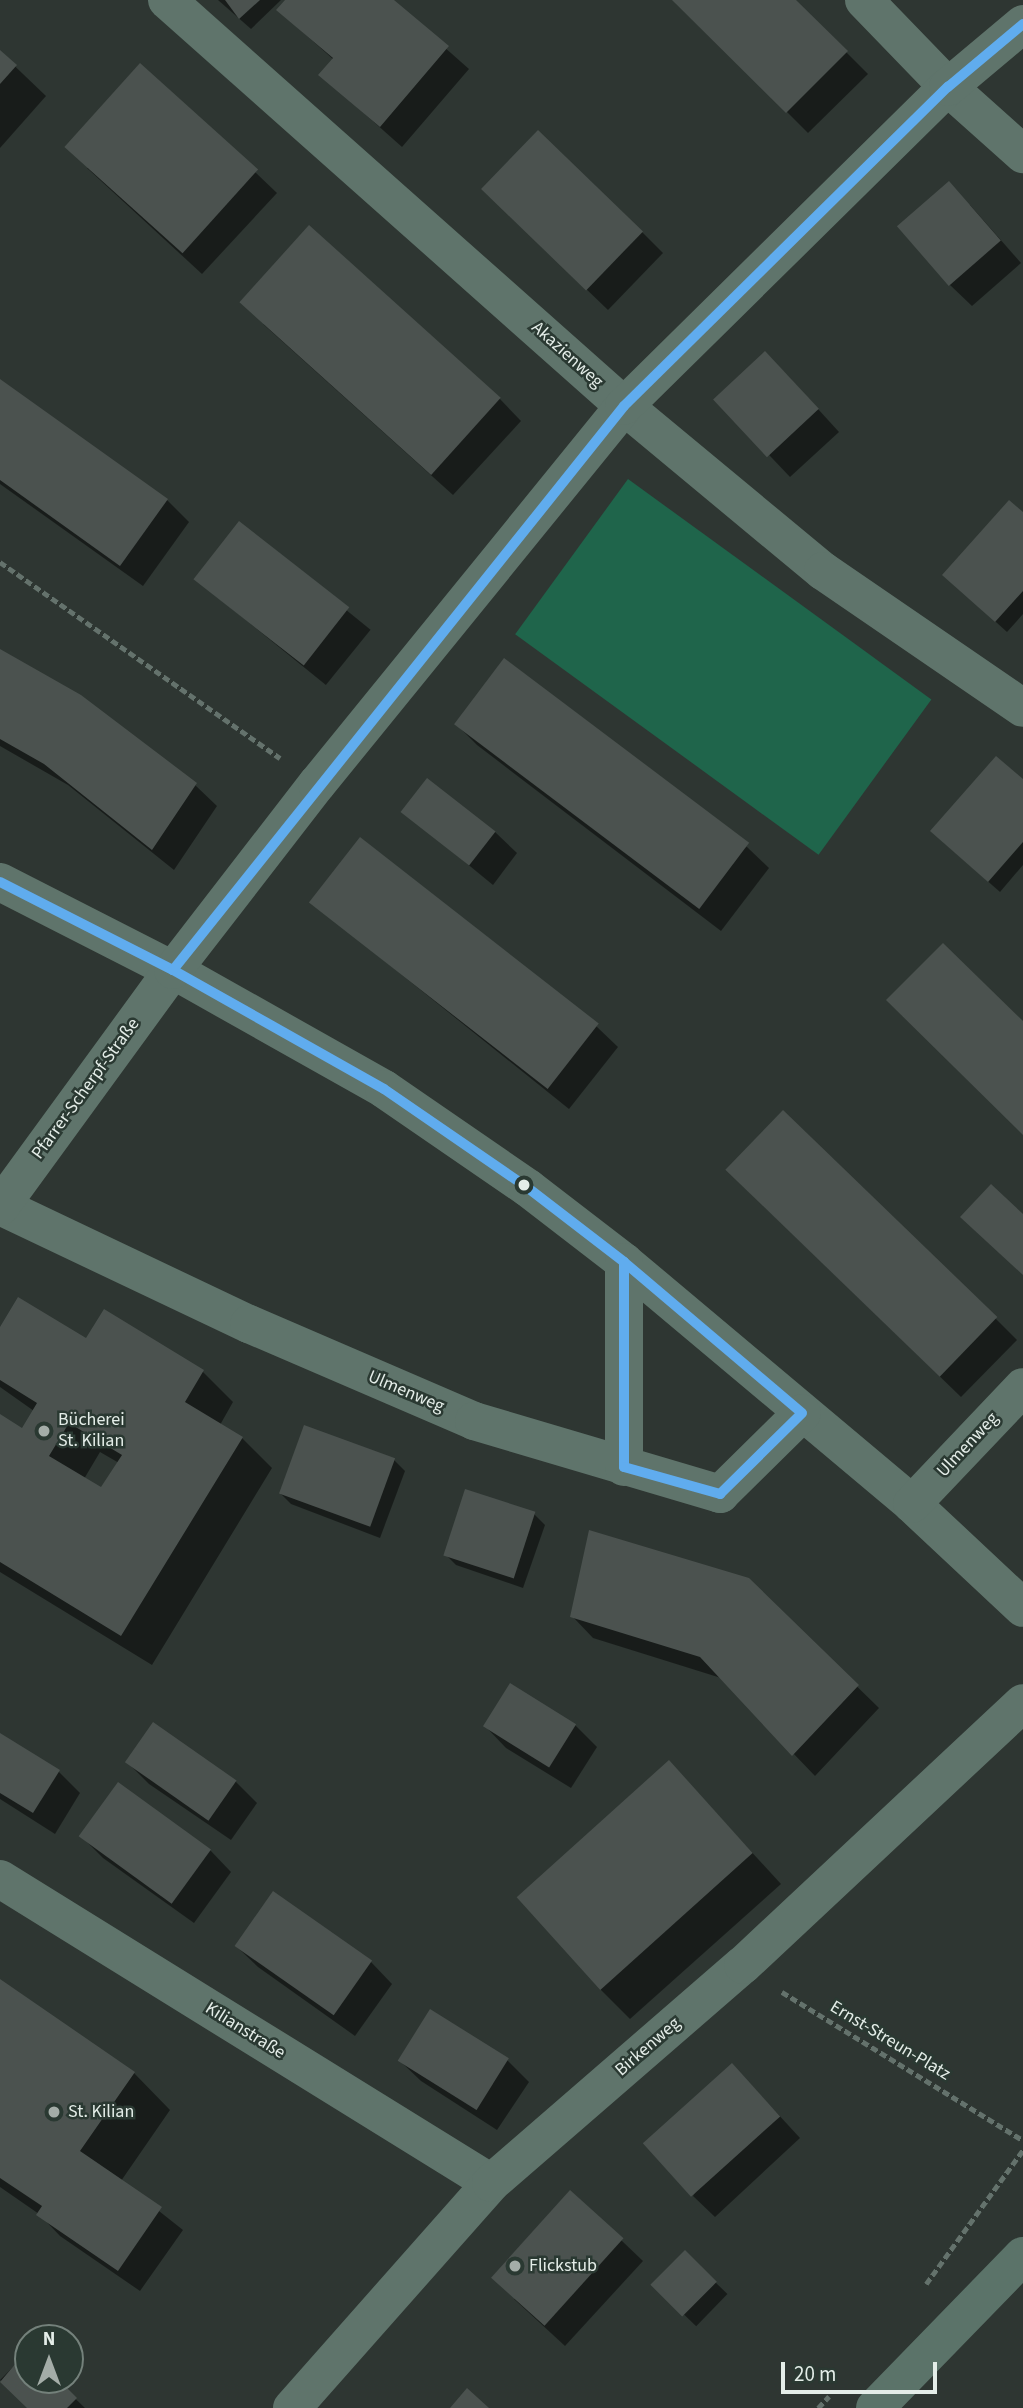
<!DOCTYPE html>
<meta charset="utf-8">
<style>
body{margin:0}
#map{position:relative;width:1023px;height:2408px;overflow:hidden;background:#2e3632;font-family:"Source Sans 3",sans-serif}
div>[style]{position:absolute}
.green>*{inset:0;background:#1f654b;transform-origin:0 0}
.shadow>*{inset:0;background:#0007;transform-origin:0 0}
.building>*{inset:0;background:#4b524f;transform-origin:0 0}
.path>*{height:4.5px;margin-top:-2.25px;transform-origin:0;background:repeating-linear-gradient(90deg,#64726c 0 7px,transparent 0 10.5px)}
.minor>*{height:38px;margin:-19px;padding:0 19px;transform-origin:19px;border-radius:19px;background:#5f746b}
.major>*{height:38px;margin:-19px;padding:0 19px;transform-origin:19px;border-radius:19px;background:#5b7369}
.bus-1>*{height:10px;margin:-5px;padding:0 5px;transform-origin:5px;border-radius:5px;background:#60acee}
.dots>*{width:19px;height:19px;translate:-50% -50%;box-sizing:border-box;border:4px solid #2a3932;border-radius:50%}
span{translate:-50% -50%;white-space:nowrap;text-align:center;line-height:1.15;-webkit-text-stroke:5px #2a3932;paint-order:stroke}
.street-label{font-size:18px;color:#e4ede8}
.poi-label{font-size:18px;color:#e4ede8}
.left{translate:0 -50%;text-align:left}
.north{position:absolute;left:14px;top:2324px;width:70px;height:70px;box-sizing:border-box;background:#2a3932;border:2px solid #74817b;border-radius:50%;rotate:0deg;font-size:19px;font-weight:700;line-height:28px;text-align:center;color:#e4ede8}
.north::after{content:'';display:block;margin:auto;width:24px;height:32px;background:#a4ada8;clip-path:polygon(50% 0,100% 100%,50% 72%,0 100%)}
.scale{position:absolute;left:781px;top:2362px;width:156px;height:32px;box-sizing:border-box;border:4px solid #e4ede8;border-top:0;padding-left:9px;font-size:21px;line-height:24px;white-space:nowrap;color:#e4ede8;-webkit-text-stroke:5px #2a3932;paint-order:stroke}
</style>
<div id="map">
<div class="green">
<div style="left:628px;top:479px;width:375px;height:192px;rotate:36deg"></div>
</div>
<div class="shadow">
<div style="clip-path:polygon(218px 0,281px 0,251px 29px)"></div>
<div style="clip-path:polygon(287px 0,391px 0,469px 69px,402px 147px,321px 75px,334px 60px,278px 10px)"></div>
<div style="clip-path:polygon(675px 0,794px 0,868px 74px,808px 133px)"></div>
<div style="clip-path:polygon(0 52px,46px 96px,0 148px)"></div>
<div style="clip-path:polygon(87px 168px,255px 172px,277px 193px,202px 274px)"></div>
<div style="clip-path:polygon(970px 205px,1021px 263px,972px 306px,950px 285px)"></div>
<div style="clip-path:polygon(505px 211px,642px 232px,663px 253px,608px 310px)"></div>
<div style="clip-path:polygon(263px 324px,500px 399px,521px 421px,453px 495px)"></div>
<div style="clip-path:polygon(787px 375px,839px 432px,790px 477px,717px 400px)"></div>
<div style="clip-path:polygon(0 381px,167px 500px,189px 522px,143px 586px,0 484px)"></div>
<div style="clip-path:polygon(1023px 515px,1023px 614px,1007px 632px,955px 585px)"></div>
<div style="left:240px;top:524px;width:168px;height:71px;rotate:39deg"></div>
<div style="clip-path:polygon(0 651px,195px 785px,217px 806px,174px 870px,68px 785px,0 746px)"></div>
<div style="clip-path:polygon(504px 661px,747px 847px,769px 868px,721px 931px,477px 745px,456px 724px)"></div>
<div style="clip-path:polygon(1023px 782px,1023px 865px,1000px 892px,943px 842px)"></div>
<div style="clip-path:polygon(404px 812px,495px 832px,517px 853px,493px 885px)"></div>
<div style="clip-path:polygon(311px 902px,596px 1026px,618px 1047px,569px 1109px)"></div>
<div style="clip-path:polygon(748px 1191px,996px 1319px,1017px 1340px,961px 1397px)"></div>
<div style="clip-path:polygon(evenodd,104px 1311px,203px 1372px,233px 1402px,220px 1425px,242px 1438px,272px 1468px,152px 1665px,0 1572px,0 1416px,23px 1430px,34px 1411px,0 1387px,0 1330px,86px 1341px,104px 1311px,100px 1452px,119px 1463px,102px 1490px,84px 1479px,100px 1452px)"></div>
<div style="clip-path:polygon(394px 1460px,405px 1471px,380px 1538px,291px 1504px,280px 1493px)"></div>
<div style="clip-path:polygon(534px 1514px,545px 1525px,523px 1588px,456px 1565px,445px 1554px)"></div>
<div style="clip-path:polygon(748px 1580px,879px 1708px,815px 1776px,721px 1678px,593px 1638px,572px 1616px)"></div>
<div style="clip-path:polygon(575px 1725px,597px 1747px,571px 1788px,506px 1748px,485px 1726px)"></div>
<div style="clip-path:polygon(0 1735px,59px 1772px,80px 1793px,55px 1834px,0 1799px)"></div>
<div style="clip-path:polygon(127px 1762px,235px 1781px,257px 1803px,231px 1840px,149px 1784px)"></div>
<div style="clip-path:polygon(669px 1762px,781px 1884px,630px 2019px,600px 1989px)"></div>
<div style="clip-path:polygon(81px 1836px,210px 1850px,231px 1872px,194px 1923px,103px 1858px)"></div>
<div style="clip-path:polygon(236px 1946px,371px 1962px,392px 1984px,355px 2036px,258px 1967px)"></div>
<div style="clip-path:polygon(0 1981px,134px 2073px,170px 2110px,121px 2181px,183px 2230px,140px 2291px,60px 2236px,39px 2214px,0 2187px)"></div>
<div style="clip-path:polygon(399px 2060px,507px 2060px,529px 2082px,497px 2130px,421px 2081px)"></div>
<div style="clip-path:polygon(753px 2087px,800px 2138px,715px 2217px,693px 2196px)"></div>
<div style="clip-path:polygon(621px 2240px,643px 2261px,565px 2346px,514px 2299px)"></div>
<div style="left:685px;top:2253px;width:59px;height:45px;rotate:44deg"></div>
<div style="clip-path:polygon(28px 2352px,28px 2380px,56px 2380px,85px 2408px,29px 2408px,0 2380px)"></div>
</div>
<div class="building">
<div style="clip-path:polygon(225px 0,260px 0,239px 19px)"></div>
<div style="clip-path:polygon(285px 0,394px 0,449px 46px,380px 127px,318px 75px,333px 58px,276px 10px)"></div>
<div style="clip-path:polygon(672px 0,796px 0,848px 51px,786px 113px)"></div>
<div style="clip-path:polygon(0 50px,17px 65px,0 84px)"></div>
<div style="left:140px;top:63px;width:159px;height:113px;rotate:42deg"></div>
<div style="left:538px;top:130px;width:146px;height:82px;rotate:44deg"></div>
<div style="left:949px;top:181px;width:79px;height:69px;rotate:49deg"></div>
<div style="left:309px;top:225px;width:258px;height:104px;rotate:42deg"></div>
<div style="left:765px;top:351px;width:79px;height:71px;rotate:47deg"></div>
<div style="clip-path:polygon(0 379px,168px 499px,120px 566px,0 480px)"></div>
<div style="clip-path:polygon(1009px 500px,1023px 512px,1023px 591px,995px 622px,942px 575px)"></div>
<div style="left:239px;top:521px;width:140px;height:74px;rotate:38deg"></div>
<div style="clip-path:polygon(0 649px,81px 695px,197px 783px,152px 850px,44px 764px,0 739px)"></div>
<div style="left:504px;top:658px;width:307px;height:83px;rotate:37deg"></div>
<div style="clip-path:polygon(996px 756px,1023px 779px,1023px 842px,988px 882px,930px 831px)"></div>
<div style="left:427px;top:778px;width:87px;height:43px;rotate:38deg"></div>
<div style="left:360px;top:837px;width:303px;height:83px;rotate:38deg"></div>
<div style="clip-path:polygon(943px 943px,1023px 1021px,1023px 1135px,886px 1000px)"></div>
<div style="left:783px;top:1110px;width:298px;height:83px;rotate:44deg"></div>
<div style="clip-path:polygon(991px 1184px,1023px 1214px,1023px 1275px,960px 1217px)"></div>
<div style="clip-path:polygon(evenodd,18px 1297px,86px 1338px,104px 1309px,204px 1370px,185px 1402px,243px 1437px,121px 1636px,0 1562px,0 1414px,22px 1428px,37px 1403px,0 1380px,0 1327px,18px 1297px,69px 1423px,122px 1455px,101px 1487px,49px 1456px,69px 1423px)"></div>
<div style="left:304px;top:1425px;width:97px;height:73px;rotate:20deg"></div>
<div style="left:465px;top:1489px;width:74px;height:70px;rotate:18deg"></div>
<div style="clip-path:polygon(589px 1530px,749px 1578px,859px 1685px,792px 1756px,700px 1657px,570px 1617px)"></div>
<div style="left:510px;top:1683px;width:78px;height:51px;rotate:32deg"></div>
<div style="left:153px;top:1722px;width:102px;height:49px;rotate:35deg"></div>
<div style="clip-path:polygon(0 1733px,60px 1770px,33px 1813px,0 1793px)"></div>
<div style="left:669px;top:1760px;width:125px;height:205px;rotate:48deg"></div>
<div style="left:118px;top:1782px;width:115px;height:67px;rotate:36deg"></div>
<div style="left:273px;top:1891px;width:121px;height:67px;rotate:35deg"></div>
<div style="clip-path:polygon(0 1979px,135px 2072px,80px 2151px,162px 2207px,118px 2271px,36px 2215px,42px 2206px,0 2178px)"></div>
<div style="left:430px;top:2009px;width:93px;height:61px;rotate:32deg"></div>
<div style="left:732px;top:2063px;width:72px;height:120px;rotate:48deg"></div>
<div style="left:570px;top:2190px;width:72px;height:118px;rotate:42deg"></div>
<div style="left:685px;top:2250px;width:45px;height:49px;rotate:45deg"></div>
<div style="clip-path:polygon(28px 2349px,28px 2380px,59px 2380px,77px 2398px,67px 2408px,27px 2408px,0 2382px)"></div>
<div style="clip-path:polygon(467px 2388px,489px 2408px,450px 2408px)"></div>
</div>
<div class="path">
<div style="left:0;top:562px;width:342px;rotate:35deg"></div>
<div style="left:782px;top:1992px;width:283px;rotate:31.6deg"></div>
<div style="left:926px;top:2284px;width:165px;rotate:-54.1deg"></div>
<div style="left:818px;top:2408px;width:16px;rotate:-47deg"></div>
</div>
<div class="minor">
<div style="left:167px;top:0;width:611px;rotate:41.62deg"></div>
<div style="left:624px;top:406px;width:259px;rotate:39.7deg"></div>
<div style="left:823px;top:571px;width:242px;rotate:34.4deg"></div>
<div style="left:864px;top:0;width:121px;rotate:46deg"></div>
<div style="left:948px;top:87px;width:101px;rotate:41.8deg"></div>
<div style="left:0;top:882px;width:194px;rotate:27deg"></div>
<div style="left:173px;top:970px;width:242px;rotate:29.4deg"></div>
<div style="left:384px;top:1089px;width:175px;rotate:34.5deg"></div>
<div style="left:528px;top:1188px;width:121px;rotate:37.6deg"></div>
<div style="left:624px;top:1262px;width:376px;rotate:40deg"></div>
<div style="left:912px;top:1504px;width:152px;rotate:43.1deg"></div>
<div style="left:0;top:1206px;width:276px;rotate:25.4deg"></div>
<div style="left:249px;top:1324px;width:245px;rotate:23.3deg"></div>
<div style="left:474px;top:1421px;width:257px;rotate:16.5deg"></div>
<div style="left:720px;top:1494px;width:115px;rotate:-44.6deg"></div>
<div style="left:0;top:1207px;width:293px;rotate:-53.9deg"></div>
<div style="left:173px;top:970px;width:235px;rotate:-52.3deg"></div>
<div style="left:317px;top:784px;width:487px;rotate:-50.9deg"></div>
<div style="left:624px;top:406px;width:455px;rotate:-44.6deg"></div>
<div style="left:948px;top:87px;width:98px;rotate:-40deg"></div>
<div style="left:624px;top:1262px;width:205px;rotate:90deg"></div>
<div style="left:912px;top:1504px;width:161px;rotate:-46.5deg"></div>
<div style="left:0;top:1879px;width:577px;rotate:31.76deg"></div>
<div style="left:292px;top:2408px;width:300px;rotate:-48.5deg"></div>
<div style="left:491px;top:2183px;width:333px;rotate:-40.9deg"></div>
<div style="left:743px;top:1965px;width:383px;rotate:-43.1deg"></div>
</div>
<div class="major">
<div style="left:875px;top:2408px;width:212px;rotate:-45.8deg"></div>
</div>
<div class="bus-1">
<div style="left:0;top:882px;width:194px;rotate:27deg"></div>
<div style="left:173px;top:970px;width:242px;rotate:29.4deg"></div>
<div style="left:384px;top:1089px;width:175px;rotate:34.5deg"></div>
<div style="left:528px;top:1188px;width:121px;rotate:37.6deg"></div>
<div style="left:624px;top:1262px;width:233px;rotate:40.3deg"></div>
<div style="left:173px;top:970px;width:722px;rotate:-51.35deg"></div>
<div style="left:624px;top:406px;width:455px;rotate:-44.6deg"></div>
<div style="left:948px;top:87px;width:98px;rotate:-40deg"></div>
<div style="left:624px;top:1262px;width:205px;rotate:90deg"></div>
<div style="left:624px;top:1467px;width:100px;rotate:15.7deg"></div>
<div style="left:720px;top:1494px;width:115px;rotate:-44.6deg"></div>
</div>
<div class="dots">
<div style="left:524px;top:1185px;background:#e4ede8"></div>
<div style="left:44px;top:1431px;background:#a4ada8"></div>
<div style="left:54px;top:2112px;background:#a4ada8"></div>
<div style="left:515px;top:2266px;background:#a4ada8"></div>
</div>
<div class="street-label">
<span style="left:567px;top:355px;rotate:42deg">Akazienweg</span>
<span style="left:86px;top:1089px;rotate:-54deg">Pfarrer-Scherpf-Straße</span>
<span style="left:406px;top:1392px;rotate:23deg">Ulmenweg</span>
<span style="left:968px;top:1445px;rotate:-47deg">Ulmenweg</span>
<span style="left:245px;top:2031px;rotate:32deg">Kilianstraße</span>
<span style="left:890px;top:2041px;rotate:31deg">Ernst-Streun-Platz</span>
<span style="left:648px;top:2047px;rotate:-41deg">Birkenweg</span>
</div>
<div class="poi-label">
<span class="left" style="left:58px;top:1431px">Bücherei<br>St. Kilian</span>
<span class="left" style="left:68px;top:2112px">St. Kilian</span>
<span class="left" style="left:529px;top:2266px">Flickstub</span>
</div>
<div class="north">N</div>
<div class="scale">20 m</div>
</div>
